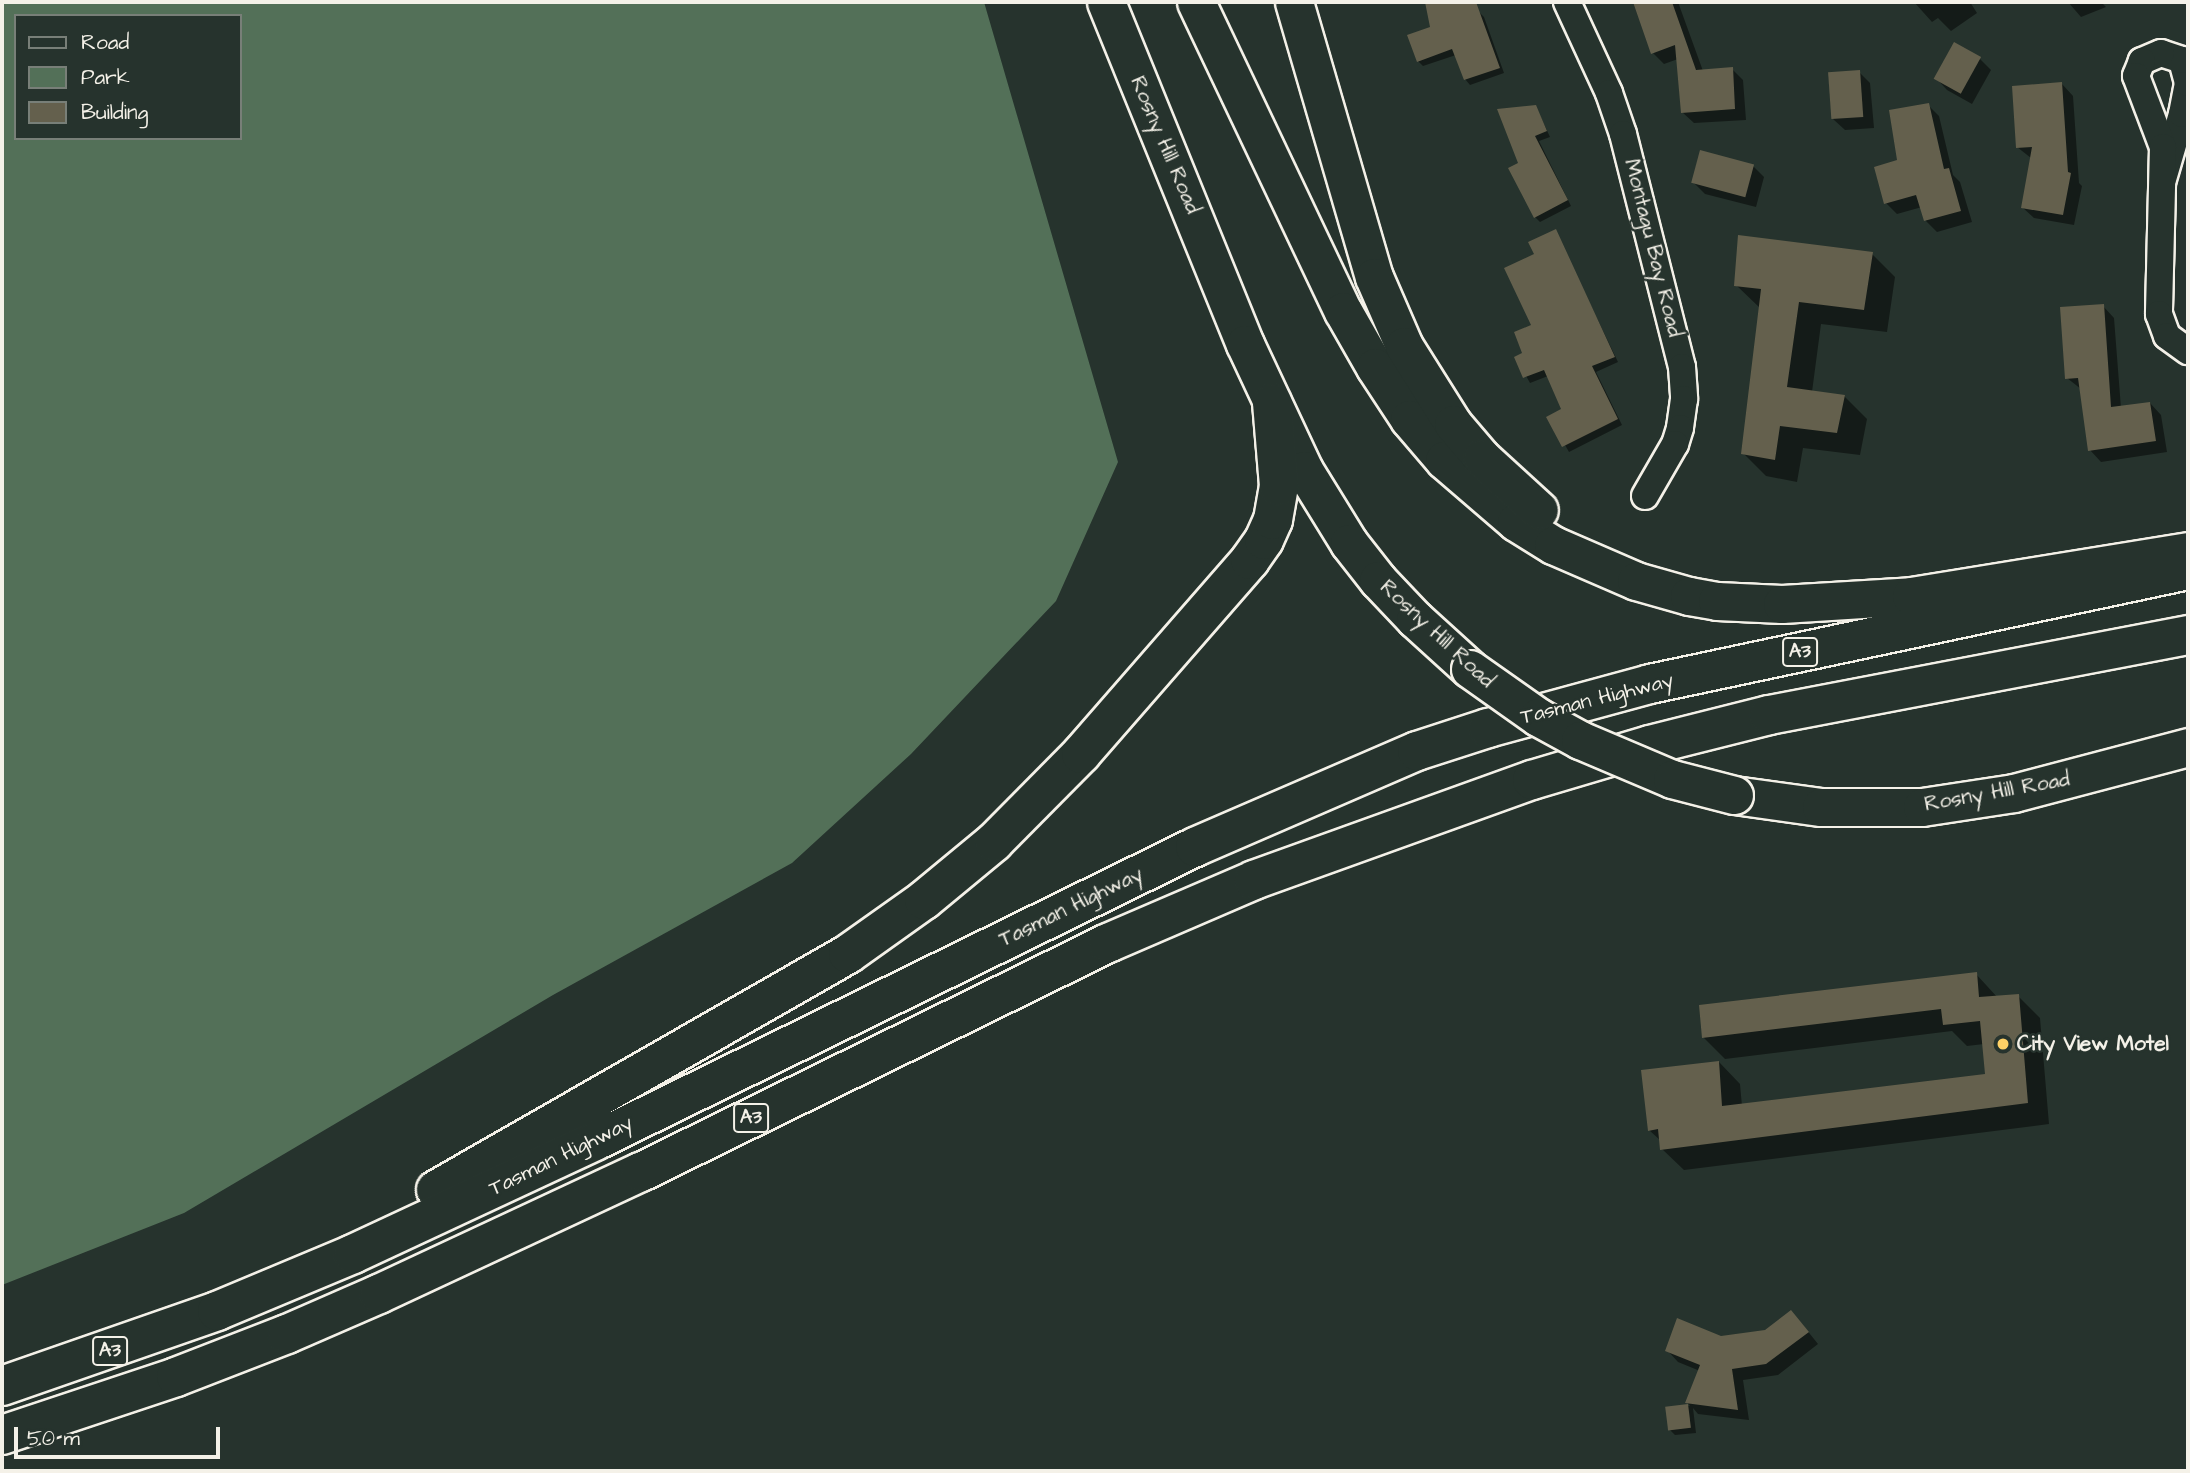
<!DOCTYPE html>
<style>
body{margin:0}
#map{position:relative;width:2190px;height:1473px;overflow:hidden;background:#26332d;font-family:"Architects Daughter",sans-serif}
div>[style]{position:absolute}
.green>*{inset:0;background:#537058}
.shadow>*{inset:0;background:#0007}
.building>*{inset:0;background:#64604d;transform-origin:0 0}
.roads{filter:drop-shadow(2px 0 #f4f1e8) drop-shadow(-2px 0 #f4f1e8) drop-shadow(0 2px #f4f1e8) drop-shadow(0 -2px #f4f1e8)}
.street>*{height:26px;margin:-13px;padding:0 13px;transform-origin:13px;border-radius:13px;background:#26332d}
.secondary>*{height:37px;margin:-18.5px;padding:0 18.5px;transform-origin:18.5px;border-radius:18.5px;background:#26332d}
.highway>*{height:38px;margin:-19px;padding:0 19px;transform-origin:19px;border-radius:19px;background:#26332d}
.bridges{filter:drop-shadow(2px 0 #f4f1e8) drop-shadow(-2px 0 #f4f1e8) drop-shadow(0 2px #f4f1e8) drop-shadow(0 -2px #f4f1e8)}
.secondary-bridge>*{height:37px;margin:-18.5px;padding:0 18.5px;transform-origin:18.5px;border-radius:18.5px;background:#26332d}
.dots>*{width:19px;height:19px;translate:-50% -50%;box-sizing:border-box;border:4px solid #26332d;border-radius:50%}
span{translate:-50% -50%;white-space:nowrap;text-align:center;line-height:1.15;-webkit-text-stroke:5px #26332d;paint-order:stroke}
.shield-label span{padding:2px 5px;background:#26332d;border:2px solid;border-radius:5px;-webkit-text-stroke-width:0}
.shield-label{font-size:19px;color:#f4f1e8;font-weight:700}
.street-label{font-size:21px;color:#f4f1e8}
.poi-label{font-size:21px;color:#f4f1e8;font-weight:700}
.left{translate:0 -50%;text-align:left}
.frame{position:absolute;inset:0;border:4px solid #f4f1e8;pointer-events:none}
.legend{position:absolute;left:14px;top:14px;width:228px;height:126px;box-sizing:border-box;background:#26332d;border:2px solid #787f78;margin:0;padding:9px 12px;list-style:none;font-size:21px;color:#f4f1e8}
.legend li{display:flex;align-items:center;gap:14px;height:35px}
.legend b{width:35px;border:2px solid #787f78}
.scale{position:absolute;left:14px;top:1427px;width:206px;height:32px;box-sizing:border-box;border:4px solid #f4f1e8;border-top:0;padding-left:9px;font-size:21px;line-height:24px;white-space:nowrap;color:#f4f1e8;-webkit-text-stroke:5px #26332d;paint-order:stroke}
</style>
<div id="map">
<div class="green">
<div style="clip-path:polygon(evenodd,2px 2px,984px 2px,1118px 462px,1056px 601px,911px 754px,792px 863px,553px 995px,184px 1213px,2px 1285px,2px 2px,16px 16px,240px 16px,240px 138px,16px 138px,16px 16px)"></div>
</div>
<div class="shadow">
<div style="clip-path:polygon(1427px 2px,1465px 2px,1467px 16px,1479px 12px,1484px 17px,1504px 73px,1470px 85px,1465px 79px,1456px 55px,1423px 66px,1418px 61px,1432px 28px)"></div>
<div style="clip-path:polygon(1635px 2px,1678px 2px,1703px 71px,1732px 69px,1743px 80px,1746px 120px,1694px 123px,1682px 112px,1678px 59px,1664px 64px,1653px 53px)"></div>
<div style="clip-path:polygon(1914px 2px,1970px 2px,1977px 13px,1951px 31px,1938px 18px,1932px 22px)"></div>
<div style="clip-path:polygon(2068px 2px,2101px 2px,2106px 7px,2081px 17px)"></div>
<div style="clip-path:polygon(1980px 59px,1991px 70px,1972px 104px,1947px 90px,1936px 78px)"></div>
<div style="clip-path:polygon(1859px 72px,1870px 83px,1874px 128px,1845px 130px,1833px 119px)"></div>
<div style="clip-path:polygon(2062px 84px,2073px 96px,2079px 183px,2082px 186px,2074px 225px,2034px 218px,2022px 207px,2031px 158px,2017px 147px)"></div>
<div style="clip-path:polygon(1928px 105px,1939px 116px,1953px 175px,1960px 182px,1972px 222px,1937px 232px,1926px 221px,1922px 207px,1897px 214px,1886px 203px,1899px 161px)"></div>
<div style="clip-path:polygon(1536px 107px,1550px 137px,1539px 141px,1571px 206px,1540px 222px,1535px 217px,1520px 163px)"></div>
<div style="clip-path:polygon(1753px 166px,1764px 177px,1756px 207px,1705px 194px,1693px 182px)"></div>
<div style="clip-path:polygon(1555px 231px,1618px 362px,1596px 372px,1622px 425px,1569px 452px,1549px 417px,1563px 410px,1548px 376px,1530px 383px,1516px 358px,1525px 354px,1533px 326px,1537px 255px)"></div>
<div style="clip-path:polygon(1872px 254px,1895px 277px,1887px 332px,1821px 324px,1812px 392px,1844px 396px,1867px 419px,1860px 455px,1803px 448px,1797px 482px,1766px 476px,1743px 453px,1760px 308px,1736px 285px)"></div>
<div style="clip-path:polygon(2103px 306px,2114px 318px,2121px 408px,2150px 403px,2161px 415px,2167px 452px,2101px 462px,2090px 450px,2081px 389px,2067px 378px)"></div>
<div style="clip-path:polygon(1976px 974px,1998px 998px,2018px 996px,2040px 1018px,2049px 1124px,1684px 1170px,1662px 1149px,1661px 1141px,1649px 1130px,1719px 1062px,1740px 1084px,1742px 1106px,1987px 1075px,1984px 1044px,1967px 1046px,1952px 1031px,1725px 1059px,1703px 1037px)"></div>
<div style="clip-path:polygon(1802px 1324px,1818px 1344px,1778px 1375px,1743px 1380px,1749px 1420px,1698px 1414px,1693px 1408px,1696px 1433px,1675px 1435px,1670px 1430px,1667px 1408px,1690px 1406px,1687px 1402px,1700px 1371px,1678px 1362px,1667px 1350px)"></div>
</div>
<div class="building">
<div style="clip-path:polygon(1425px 2px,1476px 2px,1500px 68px,1464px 80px,1452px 49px,1417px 62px,1407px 35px,1430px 27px)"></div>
<div style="clip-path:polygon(1633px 2px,1672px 2px,1696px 70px,1733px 67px,1735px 109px,1681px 113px,1675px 45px,1651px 54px)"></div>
<div style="left:1954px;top:42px;width:31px;height:42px;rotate:29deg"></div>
<div style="left:1860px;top:70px;width:47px;height:32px;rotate:86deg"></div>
<div style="clip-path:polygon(2062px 82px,2068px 172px,2071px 173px,2063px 215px,2021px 208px,2032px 147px,2016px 148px,2012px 86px)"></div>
<div style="clip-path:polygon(1929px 103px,1944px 169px,1949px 168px,1961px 211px,1924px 221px,1916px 195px,1884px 204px,1874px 167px,1897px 160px,1889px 110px)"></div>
<div style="clip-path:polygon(1536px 105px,1547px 131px,1535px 136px,1568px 200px,1534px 218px,1508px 168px,1518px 163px,1497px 109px)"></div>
<div style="left:1700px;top:150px;width:56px;height:34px;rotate:15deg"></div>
<div style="clip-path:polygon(1556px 229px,1615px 357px,1592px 366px,1618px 419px,1562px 447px,1546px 417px,1561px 409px,1544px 370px,1523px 378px,1514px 357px,1522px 353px,1514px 332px,1531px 325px,1504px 268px,1534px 254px,1528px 242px)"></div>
<div style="clip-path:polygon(1738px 235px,1873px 252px,1864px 310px,1799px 302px,1787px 387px,1845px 395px,1837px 433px,1780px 426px,1775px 460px,1741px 454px,1761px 289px,1734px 286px)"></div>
<div style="clip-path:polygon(2104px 304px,2111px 407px,2150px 402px,2156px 441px,2088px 451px,2078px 378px,2065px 379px,2060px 307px)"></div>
<div style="clip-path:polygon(1977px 972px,1979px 997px,2019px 994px,2028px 1103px,1660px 1150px,1658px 1129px,1648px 1131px,1641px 1070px,1719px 1061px,1722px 1106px,1985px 1074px,1980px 1021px,1943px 1025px,1941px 1009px,1702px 1038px,1699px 1005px)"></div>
<div style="clip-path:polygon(1791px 1310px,1809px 1332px,1766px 1364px,1732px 1369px,1738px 1410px,1685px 1403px,1700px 1365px,1665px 1351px,1677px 1318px,1721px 1336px,1765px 1330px)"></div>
<div style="left:1688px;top:1404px;width:24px;height:23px;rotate:83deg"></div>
</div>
<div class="roads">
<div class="street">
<div style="left:1567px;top:2px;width:100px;rotate:65.2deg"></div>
<div style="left:1609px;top:93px;width:43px;rotate:71.1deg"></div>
<div style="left:1623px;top:134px;width:240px;rotate:75.8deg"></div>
<div style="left:1682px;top:367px;width:32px;rotate:86deg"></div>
<div style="left:1684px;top:399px;width:29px;rotate:98deg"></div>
<div style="left:1680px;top:428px;width:17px;rotate:107deg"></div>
<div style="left:1675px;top:444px;width:60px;rotate:120deg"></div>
<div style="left:2163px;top:179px;width:68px;rotate:-73.7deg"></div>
<div style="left:2182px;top:114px;width:32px;rotate:-79deg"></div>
<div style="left:2188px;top:83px;width:24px;rotate:-105deg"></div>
<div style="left:2182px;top:60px;width:22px;rotate:-162deg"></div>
<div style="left:2161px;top:53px;width:21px;rotate:157deg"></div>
<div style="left:2142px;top:61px;width:16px;rotate:112deg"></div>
<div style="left:2136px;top:76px;width:76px;rotate:69.2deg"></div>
<div style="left:2163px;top:147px;width:167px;rotate:91.4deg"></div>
<div style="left:2159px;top:314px;width:23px;rotate:70deg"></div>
<div style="left:2167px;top:336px;width:26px;rotate:36deg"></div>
</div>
<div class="secondary">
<div style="left:1106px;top:2px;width:369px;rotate:67.9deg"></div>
<div style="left:1245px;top:344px;width:139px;rotate:64.9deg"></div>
<div style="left:1304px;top:470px;width:86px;rotate:58.3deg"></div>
<div style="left:1349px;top:543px;width:47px;rotate:51.9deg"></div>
<div style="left:1378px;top:580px;width:54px;rotate:46.5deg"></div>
<div style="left:1415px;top:619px;width:74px;rotate:42.3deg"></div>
<div style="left:1196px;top:2px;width:342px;rotate:64.6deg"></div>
<div style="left:1343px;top:311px;width:64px;rotate:60.3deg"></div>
<div style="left:1375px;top:367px;width:62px;rotate:56.8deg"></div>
<div style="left:1409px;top:419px;width:54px;rotate:49.5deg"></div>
<div style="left:1444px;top:460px;width:95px;rotate:40.7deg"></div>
<div style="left:1516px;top:522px;width:44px;rotate:31.9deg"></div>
<div style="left:1553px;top:545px;width:90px;rotate:23.4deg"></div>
<div style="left:1636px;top:581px;width:55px;rotate:15.8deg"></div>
<div style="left:1689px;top:596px;width:28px;rotate:10deg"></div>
<div style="left:1717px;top:601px;width:65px;rotate:2.6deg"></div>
<div style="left:1782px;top:604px;width:129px;rotate:-3.5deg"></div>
<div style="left:1911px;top:596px;width:281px;rotate:-9.2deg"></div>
<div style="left:1294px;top:2px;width:286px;rotate:73.8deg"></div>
<div style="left:1374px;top:277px;width:75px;rotate:66.5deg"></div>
<div style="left:1404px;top:346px;width:92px;rotate:57.9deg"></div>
<div style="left:1453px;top:424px;width:45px;rotate:49.5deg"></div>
<div style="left:1482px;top:458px;width:77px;rotate:42.4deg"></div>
<div style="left:1734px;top:795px;width:88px;rotate:7.9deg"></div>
<div style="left:1821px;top:807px;width:101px"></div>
<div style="left:1922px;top:807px;width:93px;rotate:-8.7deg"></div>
<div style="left:2014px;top:793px;width:180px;rotate:-14.8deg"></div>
</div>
<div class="highway">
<div style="left:436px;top:1190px;width:475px;rotate:-29.8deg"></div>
<div style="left:848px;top:954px;width:93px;rotate:-35.4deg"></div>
<div style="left:924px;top:900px;width:91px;rotate:-39.6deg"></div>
<div style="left:994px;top:842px;width:124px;rotate:-45.3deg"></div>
<div style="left:1081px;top:754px;width:257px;rotate:-48.9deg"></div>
<div style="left:1250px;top:560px;width:24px;rotate:-55deg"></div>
<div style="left:1264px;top:540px;width:22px;rotate:-66deg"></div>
<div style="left:1273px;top:520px;width:35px;rotate:-80deg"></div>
<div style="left:1279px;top:486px;width:83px;rotate:-94.8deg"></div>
<div style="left:2px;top:1386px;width:228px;rotate:-19.2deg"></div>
<div style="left:217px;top:1311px;width:147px;rotate:-22.7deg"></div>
<div style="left:353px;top:1254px;width:267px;rotate:-25deg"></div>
<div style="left:595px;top:1141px;width:668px;rotate:-26.1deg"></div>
<div style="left:1195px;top:847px;width:242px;rotate:-23.4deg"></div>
<div style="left:1417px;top:751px;width:75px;rotate:-17.9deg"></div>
<div style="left:1488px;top:728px;width:168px;rotate:-15.2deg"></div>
<div style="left:1650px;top:684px;width:550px;rotate:-11.96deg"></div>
<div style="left:2px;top:1435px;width:183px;rotate:-18.4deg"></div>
<div style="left:176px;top:1377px;width:119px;rotate:-21.2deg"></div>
<div style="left:287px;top:1334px;width:100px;rotate:-23.5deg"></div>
<div style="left:379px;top:1294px;width:289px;rotate:-25deg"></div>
<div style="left:641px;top:1172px;width:520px;rotate:-26.12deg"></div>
<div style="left:1108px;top:943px;width:159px;rotate:-23.3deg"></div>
<div style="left:1254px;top:880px;width:295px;rotate:-19.8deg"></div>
<div style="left:1532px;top:780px;width:123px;rotate:-16.5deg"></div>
<div style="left:1650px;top:745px;width:123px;rotate:-14.1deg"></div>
<div style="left:1769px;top:715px;width:427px;rotate:-10.8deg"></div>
</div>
</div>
<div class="bridges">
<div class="secondary-bridge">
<div style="left:1470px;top:669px;width:83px;rotate:35.2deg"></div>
<div style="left:1538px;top:717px;width:48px;rotate:28.7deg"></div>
<div style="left:1580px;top:740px;width:100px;rotate:23deg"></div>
<div style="left:1672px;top:779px;width:64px;rotate:14.5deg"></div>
</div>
</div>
<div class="dots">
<div style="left:2003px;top:1044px;background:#ffd166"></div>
</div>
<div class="shield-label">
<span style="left:1800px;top:652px">A3</span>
<span style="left:751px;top:1118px">A3</span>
<span style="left:110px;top:1351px">A3</span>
</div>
<div class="street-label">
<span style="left:1165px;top:145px;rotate:67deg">Rosny Hill Road</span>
<span style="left:1653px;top:248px;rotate:76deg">Montagu Bay Road</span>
<span style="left:1437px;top:634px;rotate:43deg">Rosny Hill Road</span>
<span style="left:1597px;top:699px;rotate:-14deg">Tasman Highway</span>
<span style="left:1997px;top:792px;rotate:-10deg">Rosny Hill Road</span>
<span style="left:1071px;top:907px;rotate:-26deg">Tasman Highway</span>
<span style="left:561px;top:1156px;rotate:-26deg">Tasman Highway</span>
</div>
<div class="poi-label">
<span class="left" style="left:2017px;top:1044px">City View Motel</span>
</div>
<div class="frame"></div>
<ul class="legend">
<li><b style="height:9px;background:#26332d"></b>Road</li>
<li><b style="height:19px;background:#537058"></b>Park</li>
<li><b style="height:19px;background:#64604d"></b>Building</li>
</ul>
<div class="scale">50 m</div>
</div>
